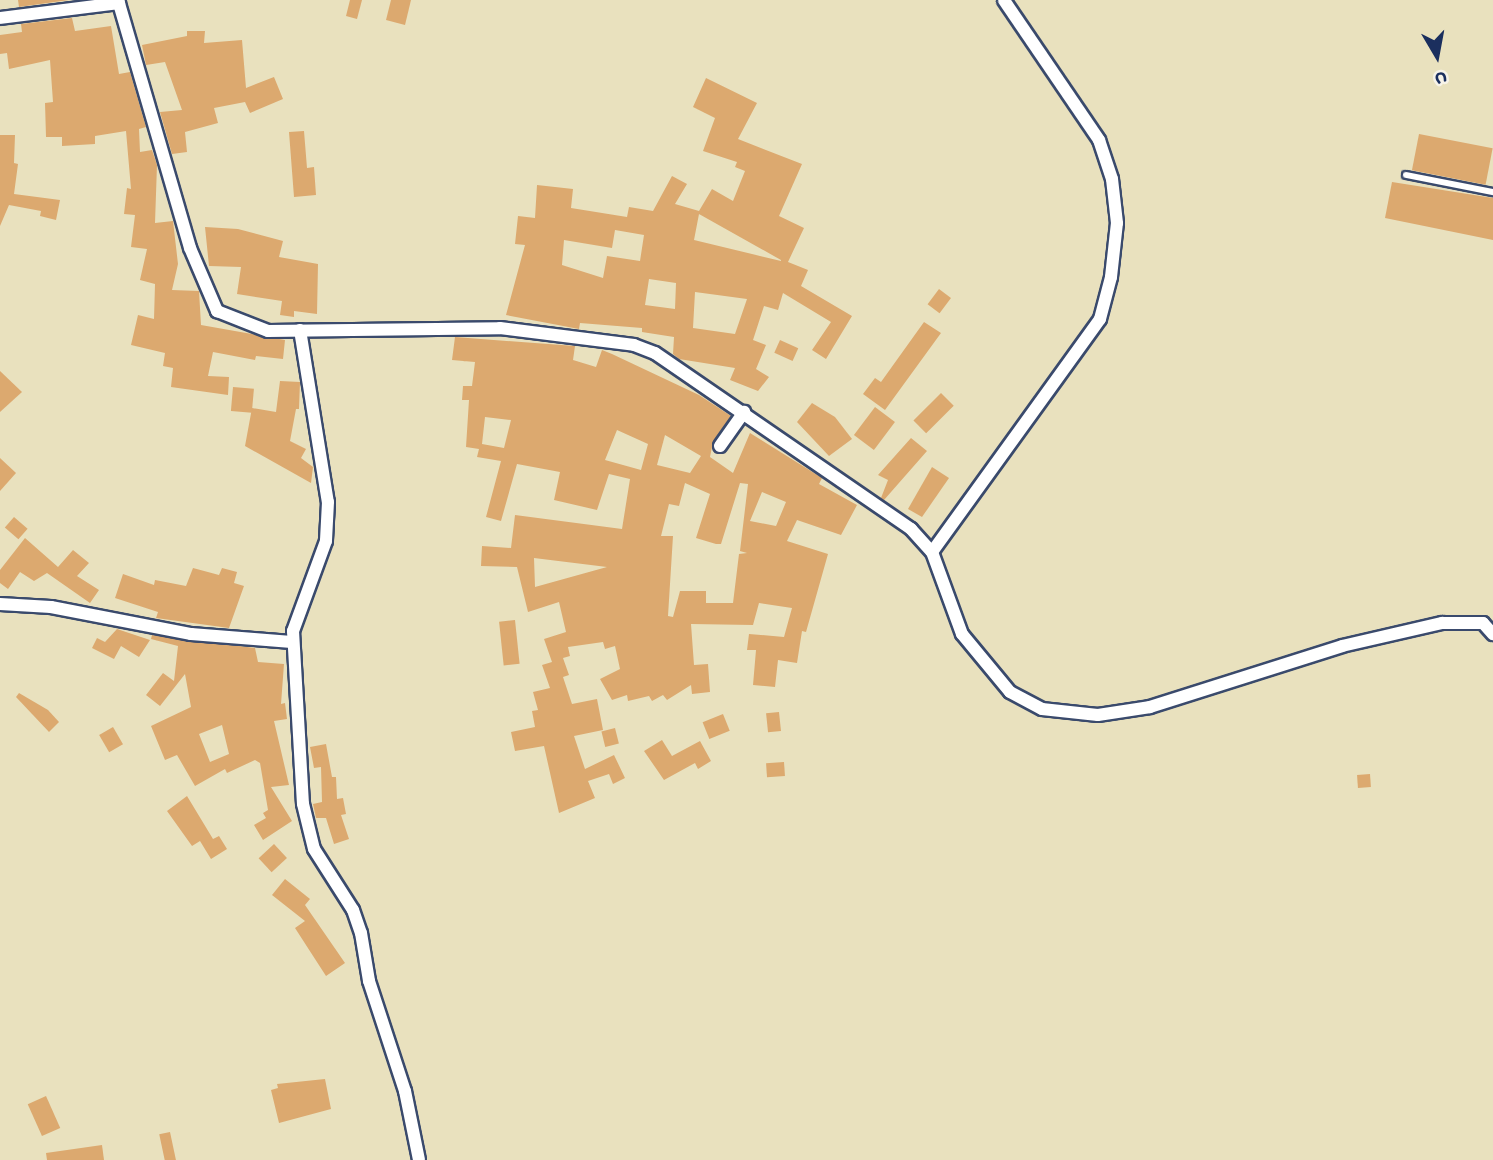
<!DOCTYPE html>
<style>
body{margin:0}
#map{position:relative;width:1493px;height:1160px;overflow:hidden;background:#e9e1be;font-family:"Gochi Hand",sans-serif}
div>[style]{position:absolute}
.building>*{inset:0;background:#dca96f;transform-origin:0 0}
.roads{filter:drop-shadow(2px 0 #3a4a6c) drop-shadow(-2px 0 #3a4a6c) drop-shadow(0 2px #3a4a6c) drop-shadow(0 -2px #3a4a6c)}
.lane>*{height:6px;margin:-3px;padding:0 3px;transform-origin:3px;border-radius:3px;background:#fff}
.street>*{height:12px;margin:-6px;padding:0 6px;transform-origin:6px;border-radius:6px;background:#fff}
span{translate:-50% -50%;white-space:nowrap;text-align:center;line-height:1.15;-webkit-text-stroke:6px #f7f3e8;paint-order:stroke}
.north{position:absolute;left:1402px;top:21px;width:70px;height:70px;-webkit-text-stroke:5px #f7f3e8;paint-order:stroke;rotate:170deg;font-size:19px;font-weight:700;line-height:28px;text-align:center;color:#1b2f5e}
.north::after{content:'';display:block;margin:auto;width:24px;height:32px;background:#1b2f5e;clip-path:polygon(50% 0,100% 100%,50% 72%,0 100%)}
</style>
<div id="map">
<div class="building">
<div style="clip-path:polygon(18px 0,69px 0,19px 7px)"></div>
<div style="clip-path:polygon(350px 0,362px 0,357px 19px,346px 16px)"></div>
<div style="clip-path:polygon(391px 0,411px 0,405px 25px,386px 20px)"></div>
<div style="clip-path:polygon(72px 18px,75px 31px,111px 26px,119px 74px,130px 72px,146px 127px,139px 129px,140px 152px,152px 150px,157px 165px,155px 223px,173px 221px,178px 264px,172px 290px,199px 291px,201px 325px,285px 340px,283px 359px,256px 356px,255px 360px,213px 352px,208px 376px,229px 377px,228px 395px,171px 387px,173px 368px,163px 366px,165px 353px,131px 345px,138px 315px,154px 319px,155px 284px,140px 280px,147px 249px,131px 247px,135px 215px,124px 214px,127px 188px,131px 189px,126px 131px,95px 136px,95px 144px,62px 146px,62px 137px,46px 137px,45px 103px,53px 102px,50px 60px,9px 69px,7px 53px,0 54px,0 35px,22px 32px,21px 24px)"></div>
<div style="clip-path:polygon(187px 31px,205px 31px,204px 43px,242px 40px,246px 88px,274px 77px,283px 99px,250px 113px,245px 102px,214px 108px,218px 123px,185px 132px,187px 152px,172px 154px,160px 112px,182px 110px,165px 62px,146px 65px,142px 45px,187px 36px)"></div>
<div style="clip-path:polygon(evenodd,706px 78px,757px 103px,738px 139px,802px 164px,779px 216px,804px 228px,788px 262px,808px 270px,801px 286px,852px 316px,826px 359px,812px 350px,831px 322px,783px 293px,778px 310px,764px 306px,753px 340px,766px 345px,756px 369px,769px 377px,758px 391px,730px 380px,735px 368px,679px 359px,673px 354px,674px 337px,642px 332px,642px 328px,580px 323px,579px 329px,506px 315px,525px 245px,515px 244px,518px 216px,535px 218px,537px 185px,573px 189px,571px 208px,627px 217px,629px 207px,653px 211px,672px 176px,687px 184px,675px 204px,699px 211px,712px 189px,733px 201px,745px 171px,735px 167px,737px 162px,703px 151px,715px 118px,693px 107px,706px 78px,699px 214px,781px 260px,781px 261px,694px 240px,699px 214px,706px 78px,615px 230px,644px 235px,640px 261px,607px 256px,603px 278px,562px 265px,564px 240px,612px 248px,615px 230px,706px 78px,649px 279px,676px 283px,675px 309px,645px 305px,649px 279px,706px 78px,695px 292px,747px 299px,735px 334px,693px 328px,695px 292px)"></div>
<div style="clip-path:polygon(304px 131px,307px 168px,314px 167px,316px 195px,294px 197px,289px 132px)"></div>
<div style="left:1419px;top:134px;width:75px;height:37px;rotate:11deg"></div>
<div style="clip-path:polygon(0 135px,15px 135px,14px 163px,18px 164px,14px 194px,60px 200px,56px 220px,40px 216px,41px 211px,9px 205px,0 226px)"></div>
<div style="clip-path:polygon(1392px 182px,1493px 198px,1493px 240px,1385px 218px)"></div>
<div style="clip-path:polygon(205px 227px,238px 229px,283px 241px,279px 257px,318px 264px,317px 314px,294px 311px,294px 317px,280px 315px,282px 301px,237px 294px,241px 267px,209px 266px)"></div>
<div style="left:939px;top:289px;width:15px;height:19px;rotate:37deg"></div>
<div style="clip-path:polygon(924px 322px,941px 333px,885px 410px,863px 394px,875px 378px,881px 382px)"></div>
<div style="clip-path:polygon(evenodd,455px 337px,575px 346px,573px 360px,596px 367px,602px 350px,612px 354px,699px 395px,731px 416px,713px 442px,710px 457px,733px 473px,750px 433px,822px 478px,819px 484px,857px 505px,841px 535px,797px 520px,787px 541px,828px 554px,806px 632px,802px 631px,797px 663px,778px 660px,775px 687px,753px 685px,756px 650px,747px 650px,749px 634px,784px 637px,792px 608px,759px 603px,753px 625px,691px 624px,694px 665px,708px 664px,710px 692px,692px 694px,691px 685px,667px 700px,663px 695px,652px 701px,649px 696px,628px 701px,627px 695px,612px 700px,600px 679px,620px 669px,615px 646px,605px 649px,603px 642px,568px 647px,570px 656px,563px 658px,569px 675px,563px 677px,572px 704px,597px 699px,603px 730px,574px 736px,585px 769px,614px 755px,625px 778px,613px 784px,609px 774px,588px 781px,595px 798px,559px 813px,544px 746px,515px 751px,511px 732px,535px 727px,532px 711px,538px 710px,533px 692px,550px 688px,542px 665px,552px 662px,544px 639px,566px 632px,559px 602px,528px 612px,517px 567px,481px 566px,482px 546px,511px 548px,515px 515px,622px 529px,630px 479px,609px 474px,597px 510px,554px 500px,560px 472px,517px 464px,501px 521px,486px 517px,501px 461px,477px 457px,479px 449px,466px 447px,469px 400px,462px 400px,463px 386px,472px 386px,475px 362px,452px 360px,455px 337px,485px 417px,511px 420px,504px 448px,482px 444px,485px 417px,455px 337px,617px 430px,648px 444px,641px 470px,605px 460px,617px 430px,455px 337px,665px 435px,701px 456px,690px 473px,657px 465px,665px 435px,455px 337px,685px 483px,710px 494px,696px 538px,716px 544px,721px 544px,740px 483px,748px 484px,740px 551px,747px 553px,739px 554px,733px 603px,706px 603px,706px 591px,680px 591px,673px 617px,668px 616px,673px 536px,661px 536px,669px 504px,679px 506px,685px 483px,455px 337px,762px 492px,786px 502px,776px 526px,750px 521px,762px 492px,455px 337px,534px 558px,607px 567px,535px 587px,534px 558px)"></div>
<div style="left:780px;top:340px;width:20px;height:14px;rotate:24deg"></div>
<div style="clip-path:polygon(0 371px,22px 392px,0 412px)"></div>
<div style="clip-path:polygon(280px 381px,300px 382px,299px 409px,296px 409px,290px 441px,306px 449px,301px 458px,313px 467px,311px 483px,245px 446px,252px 408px,276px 412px)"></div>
<div style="left:233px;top:387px;width:21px;height:24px;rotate:5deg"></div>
<div style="left:941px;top:393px;width:18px;height:39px;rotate:45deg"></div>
<div style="clip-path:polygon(812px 403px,835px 417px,852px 439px,829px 456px,797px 422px)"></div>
<div style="left:875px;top:407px;width:25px;height:35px;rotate:37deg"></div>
<div style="clip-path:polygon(911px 438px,927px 451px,884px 500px,881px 498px,888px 480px,878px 475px)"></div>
<div style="clip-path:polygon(0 458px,16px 473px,0 491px)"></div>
<div style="clip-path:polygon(932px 467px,949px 478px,922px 517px,908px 509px)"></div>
<div style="left:14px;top:517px;width:18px;height:14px;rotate:41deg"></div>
<div style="clip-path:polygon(25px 538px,58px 567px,73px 550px,89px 563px,77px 576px,99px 590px,90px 603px,47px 573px,34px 581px,20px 572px,8px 589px,0 583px,0 570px)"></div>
<div style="clip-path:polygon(193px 568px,219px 575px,222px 568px,237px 572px,234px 583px,244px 586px,229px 628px,156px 618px,158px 612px,115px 598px,123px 574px,154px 585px,155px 580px,186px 586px)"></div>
<div style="left:515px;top:620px;width:44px;height:16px;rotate:84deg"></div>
<div style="clip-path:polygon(117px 629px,150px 640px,139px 657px,121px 646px,114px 659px,92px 648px,97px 638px,105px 642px)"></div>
<div style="clip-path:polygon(evenodd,152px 635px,255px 648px,258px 662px,284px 664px,281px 704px,285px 703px,287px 719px,274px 721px,289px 785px,271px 787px,292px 821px,263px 840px,254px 825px,266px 818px,263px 813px,268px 810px,260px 763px,255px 760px,227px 773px,225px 769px,195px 786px,177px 755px,165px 760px,151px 726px,191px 707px,185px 674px,160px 706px,146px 695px,163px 673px,174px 681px,178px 646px,151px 639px,152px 635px,222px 725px,229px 754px,210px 762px,199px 734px,222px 725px)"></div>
<div style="clip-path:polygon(19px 693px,48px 710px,59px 722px,49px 732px,16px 697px)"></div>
<div style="left:779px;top:712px;width:19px;height:13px;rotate:84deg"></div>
<div style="left:723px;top:714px;width:18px;height:22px;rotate:68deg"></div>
<div style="left:113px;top:727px;width:20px;height:16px;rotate:60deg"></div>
<div style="left:615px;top:728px;width:16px;height:14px;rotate:76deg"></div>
<div style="clip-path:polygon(662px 740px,672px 756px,700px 741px,711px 761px,698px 769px,695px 763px,664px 780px,644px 751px)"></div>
<div style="clip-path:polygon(326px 744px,332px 777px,336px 777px,337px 799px,343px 798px,346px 814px,341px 815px,349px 839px,334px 844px,326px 818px,316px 818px,313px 804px,322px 802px,321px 767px,314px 768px,310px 747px)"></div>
<div style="left:784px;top:762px;width:14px;height:18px;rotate:86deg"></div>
<div style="left:1370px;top:774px;width:13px;height:13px;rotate:86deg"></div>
<div style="clip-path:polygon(187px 796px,213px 839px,219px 836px,227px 849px,211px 859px,200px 841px,192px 846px,167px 811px)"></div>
<div style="left:274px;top:844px;width:19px;height:21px;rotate:47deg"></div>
<div style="clip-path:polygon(285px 879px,310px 899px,305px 905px,345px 963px,326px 976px,295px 928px,305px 921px,272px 895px)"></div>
<div style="clip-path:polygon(325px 1079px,331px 1109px,279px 1123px,271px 1090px,278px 1088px,277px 1084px)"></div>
<div style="left:46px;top:1096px;width:35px;height:20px;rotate:66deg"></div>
<div style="left:170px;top:1132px;width:29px;height:11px;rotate:78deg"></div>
<div style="clip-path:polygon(102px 1145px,104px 1160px,47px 1160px,46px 1153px)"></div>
</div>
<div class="roads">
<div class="lane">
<div style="left:1406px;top:175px;width:89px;rotate:11.1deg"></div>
</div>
<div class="street">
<div style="left:118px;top:0;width:258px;rotate:73.8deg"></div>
<div style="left:190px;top:248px;width:69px;rotate:66.8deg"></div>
<div style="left:217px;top:311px;width:55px;rotate:21.4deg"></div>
<div style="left:268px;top:331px;width:232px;rotate:-0.7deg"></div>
<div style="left:500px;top:328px;width:135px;rotate:7.2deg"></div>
<div style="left:634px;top:345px;width:22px;rotate:21deg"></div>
<div style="left:655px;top:353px;width:311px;rotate:34.5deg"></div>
<div style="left:911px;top:529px;width:31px;rotate:48deg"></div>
<div style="left:932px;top:552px;width:87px;rotate:69.9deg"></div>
<div style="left:962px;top:634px;width:75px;rotate:50.4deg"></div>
<div style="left:1010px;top:692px;width:36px;rotate:28deg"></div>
<div style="left:1042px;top:709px;width:56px;rotate:6.1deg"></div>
<div style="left:1098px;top:715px;width:53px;rotate:-8.7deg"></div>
<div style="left:1150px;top:707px;width:201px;rotate:-17.6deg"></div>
<div style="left:1342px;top:646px;width:103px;rotate:-13deg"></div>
<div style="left:1442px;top:623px;width:41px"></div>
<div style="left:1483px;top:623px;width:15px;rotate:48deg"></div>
<div style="left:0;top:18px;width:120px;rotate:-7.2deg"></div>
<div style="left:300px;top:330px;width:174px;rotate:80.8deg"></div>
<div style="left:328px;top:502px;width:39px;rotate:93deg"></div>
<div style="left:326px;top:541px;width:96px;rotate:110.1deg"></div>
<div style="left:293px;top:631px;width:173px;rotate:86.7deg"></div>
<div style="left:303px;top:804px;width:46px;rotate:76.3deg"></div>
<div style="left:314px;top:849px;width:72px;rotate:57.4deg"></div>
<div style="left:353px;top:910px;width:24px;rotate:71deg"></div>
<div style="left:361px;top:933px;width:49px;rotate:80.5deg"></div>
<div style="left:369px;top:981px;width:116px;rotate:71.9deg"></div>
<div style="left:405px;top:1091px;width:70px;rotate:78.5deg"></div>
<div style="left:720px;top:446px;width:42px;rotate:-54.8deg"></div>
<div style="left:932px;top:552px;width:287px;rotate:-54.2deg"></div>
<div style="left:1100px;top:319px;width:43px;rotate:-75.3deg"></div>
<div style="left:1111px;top:277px;width:54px;rotate:-83.7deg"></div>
<div style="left:1117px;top:223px;width:44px;rotate:-96.5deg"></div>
<div style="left:1112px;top:179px;width:41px;rotate:-108.4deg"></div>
<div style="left:1099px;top:140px;width:169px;rotate:-124.2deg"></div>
<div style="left:0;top:604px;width:51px;rotate:3.4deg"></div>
<div style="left:51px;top:607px;width:143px;rotate:10.9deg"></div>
<div style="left:191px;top:634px;width:101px;rotate:4.5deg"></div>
</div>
</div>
<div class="north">U</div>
</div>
